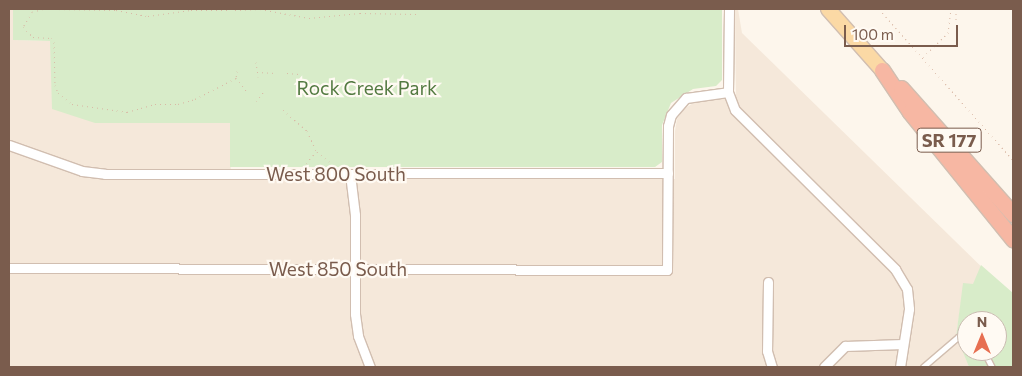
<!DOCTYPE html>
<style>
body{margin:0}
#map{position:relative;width:1022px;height:376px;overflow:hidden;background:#fdf6ec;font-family:Commissioner,sans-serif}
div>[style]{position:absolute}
.residential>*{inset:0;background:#f5e8da}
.green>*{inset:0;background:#d8ecc9}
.path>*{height:1px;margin-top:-0.5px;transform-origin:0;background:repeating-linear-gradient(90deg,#d9b8a5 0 1px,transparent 0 5px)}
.roads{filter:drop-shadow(1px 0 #d1beb0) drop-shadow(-1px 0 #d1beb0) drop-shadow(0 1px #d1beb0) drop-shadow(0 -1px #d1beb0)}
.lane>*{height:4.5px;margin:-2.25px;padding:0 2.25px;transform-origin:2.25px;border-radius:2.25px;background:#fff}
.street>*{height:9px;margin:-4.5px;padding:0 4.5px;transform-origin:4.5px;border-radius:4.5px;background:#fff}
.primary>*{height:14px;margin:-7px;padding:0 7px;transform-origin:7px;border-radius:7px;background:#fbd9a5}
.highway>*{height:15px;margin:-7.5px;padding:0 7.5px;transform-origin:7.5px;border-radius:7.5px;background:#f7b7a3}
span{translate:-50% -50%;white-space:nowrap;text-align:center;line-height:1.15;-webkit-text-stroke:4.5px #fffaf3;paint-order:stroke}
.shield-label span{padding:1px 4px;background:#fffaf3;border:1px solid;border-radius:4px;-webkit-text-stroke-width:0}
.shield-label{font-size:18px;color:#7a5c4d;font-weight:700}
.park-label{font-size:19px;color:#537a41}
.street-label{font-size:19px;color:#7a5c4d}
.frame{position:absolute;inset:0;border:10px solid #7a5c4d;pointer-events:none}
.north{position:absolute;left:957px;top:311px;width:50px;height:50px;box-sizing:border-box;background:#fffaf3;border:1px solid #cabbb1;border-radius:50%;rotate:0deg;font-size:14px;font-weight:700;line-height:20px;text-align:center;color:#7a5c4d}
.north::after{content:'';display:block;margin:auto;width:18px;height:22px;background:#e76f51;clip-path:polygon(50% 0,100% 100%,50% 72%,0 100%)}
.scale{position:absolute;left:844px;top:25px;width:114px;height:22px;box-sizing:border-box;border:2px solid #7a5c4d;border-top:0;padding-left:6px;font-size:15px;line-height:18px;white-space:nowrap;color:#7a5c4d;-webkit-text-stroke:4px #fffaf3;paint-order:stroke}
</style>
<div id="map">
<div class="residential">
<div style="clip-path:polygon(9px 9px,13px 9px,14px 40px,50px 41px,95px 123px,230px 123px,231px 178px,675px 179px,675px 131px,677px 119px,684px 109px,695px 102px,736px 97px,735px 9px,738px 9px,742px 33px,995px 280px,961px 303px,956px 337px,920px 367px,9px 367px)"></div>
<div style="clip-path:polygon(959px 340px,969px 367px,927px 367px)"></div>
</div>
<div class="green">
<div style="clip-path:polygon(13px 9px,722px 9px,722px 80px,716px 86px,693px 89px,671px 103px,662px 125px,662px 162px,655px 167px,230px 167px,230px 123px,95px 123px,52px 109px,50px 41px,13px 40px)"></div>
<div style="clip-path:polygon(evenodd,981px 265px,1013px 293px,1013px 367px,969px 367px,958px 340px,927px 367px,920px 367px,956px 337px,963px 283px,973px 284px,981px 265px,967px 321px,997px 321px,997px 351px,967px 351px,967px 321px)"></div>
</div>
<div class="path">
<div style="left:43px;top:9px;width:11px;rotate:165deg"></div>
<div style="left:32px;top:12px;width:17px;rotate:121deg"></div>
<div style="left:23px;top:27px;width:14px;rotate:45deg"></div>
<div style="left:33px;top:37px;width:18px;rotate:3deg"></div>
<div style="left:51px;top:38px;width:5px;rotate:53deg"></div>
<div style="left:54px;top:42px;width:43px;rotate:88.7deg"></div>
<div style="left:55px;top:85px;width:9px;rotate:69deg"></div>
<div style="left:58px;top:93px;width:18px;rotate:38deg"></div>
<div style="left:72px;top:104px;width:56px;rotate:8.3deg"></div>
<div style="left:127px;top:112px;width:29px;rotate:-16deg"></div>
<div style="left:155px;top:104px;width:23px"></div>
<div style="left:178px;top:104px;width:18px;rotate:-16deg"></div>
<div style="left:195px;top:99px;width:46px;rotate:-27.1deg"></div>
<div style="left:54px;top:9px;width:62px;rotate:0.9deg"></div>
<div style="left:116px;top:10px;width:33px;rotate:11deg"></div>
<div style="left:148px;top:16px;width:43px;rotate:-7.9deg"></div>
<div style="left:191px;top:10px;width:36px"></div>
<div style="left:879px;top:9px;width:202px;rotate:48.4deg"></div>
<div style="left:956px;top:9px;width:14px;rotate:90deg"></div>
<div style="left:235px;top:10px;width:25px;rotate:-2deg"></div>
<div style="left:260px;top:9px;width:50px;rotate:10.4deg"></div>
<div style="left:309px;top:18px;width:51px;rotate:-5.6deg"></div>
<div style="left:360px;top:13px;width:57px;rotate:1deg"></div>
<div style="left:923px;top:57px;width:35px;rotate:-44deg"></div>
<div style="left:948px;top:33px;width:24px;rotate:-83deg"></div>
<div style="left:256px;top:62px;width:15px;rotate:82deg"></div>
<div style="left:237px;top:71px;width:7px;rotate:98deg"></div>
<div style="left:236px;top:78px;width:16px;rotate:52deg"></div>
<div style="left:257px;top:72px;width:19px;rotate:3deg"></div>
<div style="left:287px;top:73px;width:12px;rotate:5deg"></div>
<div style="left:256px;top:101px;width:13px;rotate:-51deg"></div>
<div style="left:283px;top:110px;width:32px;rotate:41deg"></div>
<div style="left:307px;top:131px;width:23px;rotate:65deg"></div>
<div style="left:317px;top:152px;width:18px;rotate:38deg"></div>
<div style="left:306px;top:163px;width:15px;rotate:-48deg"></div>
</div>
<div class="roads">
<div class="lane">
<div style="left:984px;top:351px;width:18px;rotate:63deg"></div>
<div style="left:923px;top:367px;width:46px;rotate:-40.6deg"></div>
<div style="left:958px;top:337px;width:9px;rotate:-18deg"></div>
</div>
<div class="street">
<div style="left:729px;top:9px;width:83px;rotate:90.7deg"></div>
<div style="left:728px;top:92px;width:19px;rotate:69deg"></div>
<div style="left:735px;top:110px;width:226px;rotate:44.8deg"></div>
<div style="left:895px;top:269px;width:23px;rotate:59deg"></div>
<div style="left:907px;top:289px;width:20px;rotate:84deg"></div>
<div style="left:909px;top:309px;width:59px;rotate:98.8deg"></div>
<div style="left:9px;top:145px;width:77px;rotate:19.6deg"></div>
<div style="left:82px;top:171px;width:23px;rotate:7deg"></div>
<div style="left:105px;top:174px;width:563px;rotate:-0.1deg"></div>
<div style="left:350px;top:174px;width:41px;rotate:83deg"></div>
<div style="left:355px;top:215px;width:99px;rotate:90deg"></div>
<div style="left:355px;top:314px;width:22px;rotate:82deg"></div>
<div style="left:358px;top:336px;width:33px;rotate:69deg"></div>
<div style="left:9px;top:268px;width:658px;rotate:0.17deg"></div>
<div style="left:667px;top:270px;width:144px;rotate:-89.6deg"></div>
<div style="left:668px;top:126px;width:11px;rotate:-75deg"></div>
<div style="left:671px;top:115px;width:23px;rotate:-49deg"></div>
<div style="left:686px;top:98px;width:42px;rotate:-8.1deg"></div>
<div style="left:768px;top:282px;width:69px;rotate:90.8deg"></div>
<div style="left:767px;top:351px;width:17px;rotate:73deg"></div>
<div style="left:824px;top:367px;width:30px;rotate:-45deg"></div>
<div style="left:845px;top:346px;width:58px;rotate:-2deg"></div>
</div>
<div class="primary">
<div style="left:828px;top:9px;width:81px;rotate:48.5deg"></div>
</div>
<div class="highway">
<div style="left:882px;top:70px;width:50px;rotate:56.3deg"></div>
<div style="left:910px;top:112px;width:164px;rotate:51deg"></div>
<div style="left:901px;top:88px;width:169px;rotate:48.4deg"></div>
</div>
</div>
<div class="shield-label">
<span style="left:949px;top:140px">SR 177</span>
</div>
<div class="park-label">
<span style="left:367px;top:88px">Rock Creek Park</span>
</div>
<div class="street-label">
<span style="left:336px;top:174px">West 800 South</span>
<span style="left:338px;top:269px">West 850 South</span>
</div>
<div class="frame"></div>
<div class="north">N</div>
<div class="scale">100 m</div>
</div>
